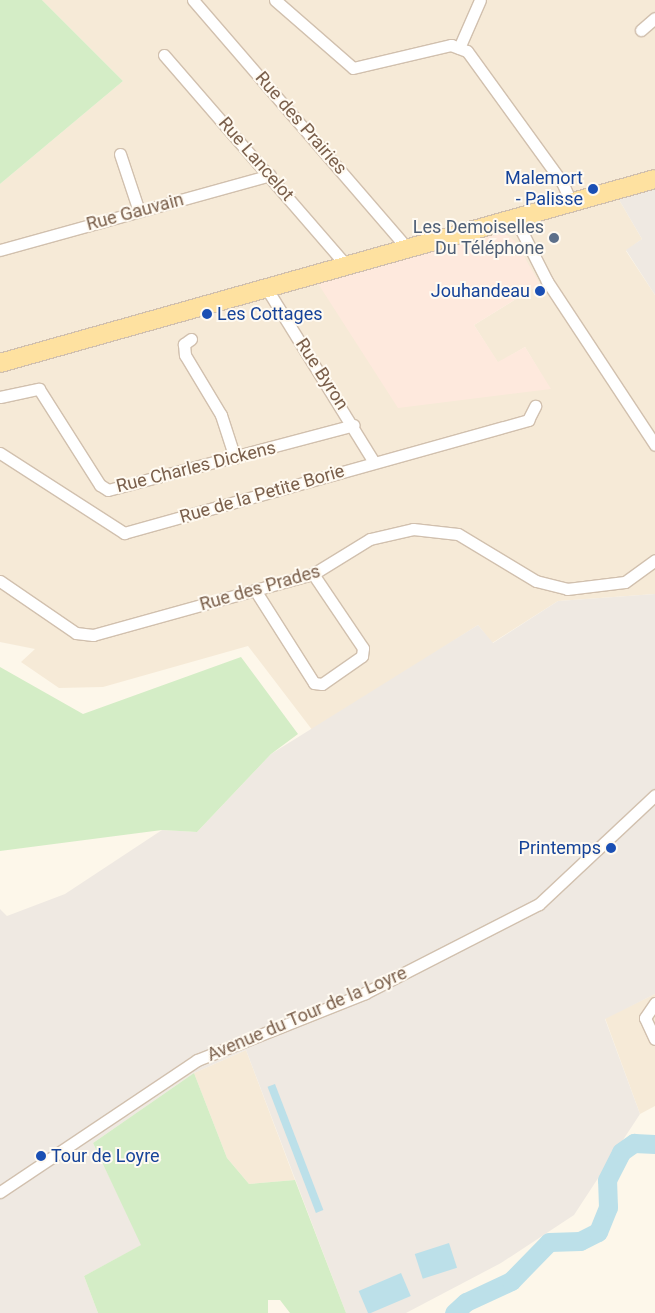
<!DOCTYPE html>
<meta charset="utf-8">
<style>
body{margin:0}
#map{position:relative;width:655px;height:1313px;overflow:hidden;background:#fdf7ea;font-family:Roboto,sans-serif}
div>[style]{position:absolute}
.residential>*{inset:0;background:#f6ead7}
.commercial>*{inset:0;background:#fee9dd}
.industrial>*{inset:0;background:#efe9e2}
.green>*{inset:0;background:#d4edc6}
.water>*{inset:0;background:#bce0e9;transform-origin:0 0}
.river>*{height:19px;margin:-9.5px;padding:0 9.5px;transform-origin:9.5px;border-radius:9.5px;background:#bce0e9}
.roads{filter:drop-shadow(1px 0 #d1c0ae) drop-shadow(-1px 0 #d1c0ae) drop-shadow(0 1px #d1c0ae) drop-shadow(0 -1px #d1c0ae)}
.street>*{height:11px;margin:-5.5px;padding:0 5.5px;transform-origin:5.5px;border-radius:5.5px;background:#fff}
.primary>*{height:18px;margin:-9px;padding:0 9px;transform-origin:9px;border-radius:9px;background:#fee1a0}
.dots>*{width:14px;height:14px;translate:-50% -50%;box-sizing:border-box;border:2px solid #fffaf1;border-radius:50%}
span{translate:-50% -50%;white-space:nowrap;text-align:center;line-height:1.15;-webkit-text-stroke:4px #fffaf1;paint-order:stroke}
.street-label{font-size:18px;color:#7a5f4b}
.transit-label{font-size:18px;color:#164399}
.right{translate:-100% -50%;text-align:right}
.left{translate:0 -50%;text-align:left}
.service-label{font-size:18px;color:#4e5e75}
</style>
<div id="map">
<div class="residential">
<div style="clip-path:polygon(evenodd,42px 0,655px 0,655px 173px,611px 186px,642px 239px,626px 251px,655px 295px,655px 594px,558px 601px,492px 643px,478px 625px,313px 731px,248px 646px,103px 687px,59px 688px,21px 662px,35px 649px,0 642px,0 184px,123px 81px,42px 0,317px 282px,540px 284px,474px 325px,498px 363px,525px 347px,550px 389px,317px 282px)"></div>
<div style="clip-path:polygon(655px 994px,655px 1106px,640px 1114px,605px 1018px)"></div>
<div style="clip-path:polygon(246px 1050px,295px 1180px,249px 1184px,227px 1158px,194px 1073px)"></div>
</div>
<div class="commercial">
<div style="clip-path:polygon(503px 233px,515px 241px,540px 284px,474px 325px,498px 362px,525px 347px,551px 389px,398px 408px,317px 282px)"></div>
</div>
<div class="industrial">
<div style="clip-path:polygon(655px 173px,655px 295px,626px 250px,642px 239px,611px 186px)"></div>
<div style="clip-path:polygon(655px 594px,655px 994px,605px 1019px,640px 1114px,574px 1215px,501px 1263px,406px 1313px,346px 1313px,246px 1050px,194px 1073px,93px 1143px,142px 1245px,84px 1276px,98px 1313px,0 1313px,0 909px,7px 916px,65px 894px,162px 830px,197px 832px,271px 754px,478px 625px,493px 643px,558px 601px)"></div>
</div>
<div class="green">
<div style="clip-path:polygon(0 0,42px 0,123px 81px,0 184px)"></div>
<div style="clip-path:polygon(241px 657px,298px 734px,271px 754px,197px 832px,162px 830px,0 851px,0 667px,83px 714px)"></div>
<div style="clip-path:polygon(194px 1073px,227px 1158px,249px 1184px,295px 1180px,346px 1313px,290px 1313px,280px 1300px,268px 1300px,268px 1313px,98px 1313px,84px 1276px,141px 1245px,93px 1143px)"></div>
</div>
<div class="water">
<div style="left:275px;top:1084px;width:135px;height:8px;rotate:69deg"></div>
<div style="left:449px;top:1243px;width:26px;height:36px;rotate:72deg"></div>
<div style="left:401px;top:1273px;width:25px;height:46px;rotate:67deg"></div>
</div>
<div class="river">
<div style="left:454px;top:1313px;width:16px;rotate:-43deg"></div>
<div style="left:466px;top:1302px;width:50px;rotate:-25deg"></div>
<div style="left:511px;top:1281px;width:54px;rotate:-45.7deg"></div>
<div style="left:549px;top:1242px;width:31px;rotate:-2deg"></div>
<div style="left:580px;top:1241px;width:20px;rotate:-27deg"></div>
<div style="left:598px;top:1232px;width:27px;rotate:-68deg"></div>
<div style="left:608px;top:1207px;width:27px;rotate:-92deg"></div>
<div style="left:607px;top:1180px;width:31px;rotate:-63deg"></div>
<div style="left:621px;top:1152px;width:16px;rotate:-35deg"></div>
<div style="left:634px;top:1143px;width:21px;rotate:3deg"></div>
</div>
<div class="roads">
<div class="street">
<div style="left:193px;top:0;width:328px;rotate:49.2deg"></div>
<div style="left:275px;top:0;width:103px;rotate:41.1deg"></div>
<div style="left:353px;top:68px;width:101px;rotate:-13.2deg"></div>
<div style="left:451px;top:45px;width:17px;rotate:21deg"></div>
<div style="left:467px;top:51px;width:162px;rotate:54.1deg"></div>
<div style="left:562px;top:182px;width:22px;rotate:66deg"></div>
<div style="left:641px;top:30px;width:18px;rotate:-41deg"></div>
<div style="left:459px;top:48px;width:52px;rotate:-66.4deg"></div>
<div style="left:164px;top:55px;width:278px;rotate:49.1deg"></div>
<div style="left:120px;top:154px;width:60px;rotate:71.6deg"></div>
<div style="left:515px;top:218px;width:71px;rotate:63.1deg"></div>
<div style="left:547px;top:281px;width:196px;rotate:56.6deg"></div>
<div style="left:0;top:250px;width:280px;rotate:-15.5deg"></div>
<div style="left:267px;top:289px;width:203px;rotate:58.3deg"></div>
<div style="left:191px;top:339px;width:9px;rotate:144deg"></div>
<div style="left:184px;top:344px;width:11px;rotate:85deg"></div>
<div style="left:185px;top:355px;width:70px;rotate:59deg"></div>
<div style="left:221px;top:415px;width:45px;rotate:72deg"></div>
<div style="left:0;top:397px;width:40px;rotate:-12deg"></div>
<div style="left:39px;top:389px;width:114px;rotate:57.6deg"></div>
<div style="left:100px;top:485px;width:9px;rotate:32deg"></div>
<div style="left:108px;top:490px;width:254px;rotate:-14.8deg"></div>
<div style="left:0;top:453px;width:148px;rotate:32.8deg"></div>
<div style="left:124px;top:533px;width:420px;rotate:-15.6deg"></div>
<div style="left:528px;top:420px;width:16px;rotate:-63deg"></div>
<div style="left:0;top:581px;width:92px;rotate:34.4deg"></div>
<div style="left:76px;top:633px;width:17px;rotate:7deg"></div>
<div style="left:93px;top:635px;width:228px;rotate:-15.5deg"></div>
<div style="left:313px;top:574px;width:67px;rotate:-31.6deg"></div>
<div style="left:370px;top:539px;width:44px;rotate:-13.1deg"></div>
<div style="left:413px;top:529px;width:45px;rotate:6.3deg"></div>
<div style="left:458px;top:534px;width:91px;rotate:31.1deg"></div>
<div style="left:536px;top:581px;width:32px;rotate:14deg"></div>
<div style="left:567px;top:589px;width:58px;rotate:-6.9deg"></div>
<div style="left:625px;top:582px;width:37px;rotate:-36deg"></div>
<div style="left:255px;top:590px;width:110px;rotate:57.6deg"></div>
<div style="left:314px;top:683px;width:8px;rotate:7deg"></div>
<div style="left:322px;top:684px;width:49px;rotate:-35deg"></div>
<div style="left:362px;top:656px;width:8px;rotate:-83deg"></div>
<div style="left:363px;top:648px;width:89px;rotate:-124deg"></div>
<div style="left:655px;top:1003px;width:18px;rotate:124deg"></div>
<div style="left:645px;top:1018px;width:23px;rotate:65deg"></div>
<div style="left:0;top:1192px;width:237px;rotate:-33.8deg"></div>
<div style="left:197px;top:1060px;width:181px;rotate:-21.7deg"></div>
<div style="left:365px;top:993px;width:195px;rotate:-27.1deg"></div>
<div style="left:539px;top:904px;width:159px;rotate:-43.2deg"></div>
</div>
<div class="primary">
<div style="left:0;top:363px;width:680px;rotate:-15.69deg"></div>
</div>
</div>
<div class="dots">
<div style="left:593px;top:189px;background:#1a4fb4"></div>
<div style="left:554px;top:238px;background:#5c6f8a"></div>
<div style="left:540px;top:291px;background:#1a4fb4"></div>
<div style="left:207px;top:314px;background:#1a4fb4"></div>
<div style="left:611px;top:848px;background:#1a4fb4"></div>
<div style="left:41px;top:1156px;background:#1a4fb4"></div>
</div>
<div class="street-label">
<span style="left:301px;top:123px;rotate:49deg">Rue des Prairies</span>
<span style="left:256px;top:159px;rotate:49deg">Rue Lancelot</span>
<span style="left:135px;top:212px;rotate:-15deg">Rue Gauvain</span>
<span style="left:322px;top:374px;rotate:57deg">Rue Byron</span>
<span style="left:196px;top:467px;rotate:-14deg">Rue Charles Dickens</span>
<span style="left:262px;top:494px;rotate:-16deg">Rue de la Petite Borie</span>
<span style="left:260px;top:588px;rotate:-16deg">Rue des Prades</span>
<span style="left:307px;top:1014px;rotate:-23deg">Avenue du Tour de la Loyre</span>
</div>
<div class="transit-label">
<span class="right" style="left:583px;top:189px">Malemort<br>- Palisse</span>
<span class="right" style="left:530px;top:291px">Jouhandeau</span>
<span class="left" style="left:217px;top:314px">Les Cottages</span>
<span class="right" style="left:601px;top:848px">Printemps</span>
<span class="left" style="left:51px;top:1156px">Tour de Loyre</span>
</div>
<div class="service-label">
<span class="right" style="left:544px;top:238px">Les Demoiselles<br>Du Téléphone</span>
</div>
</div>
